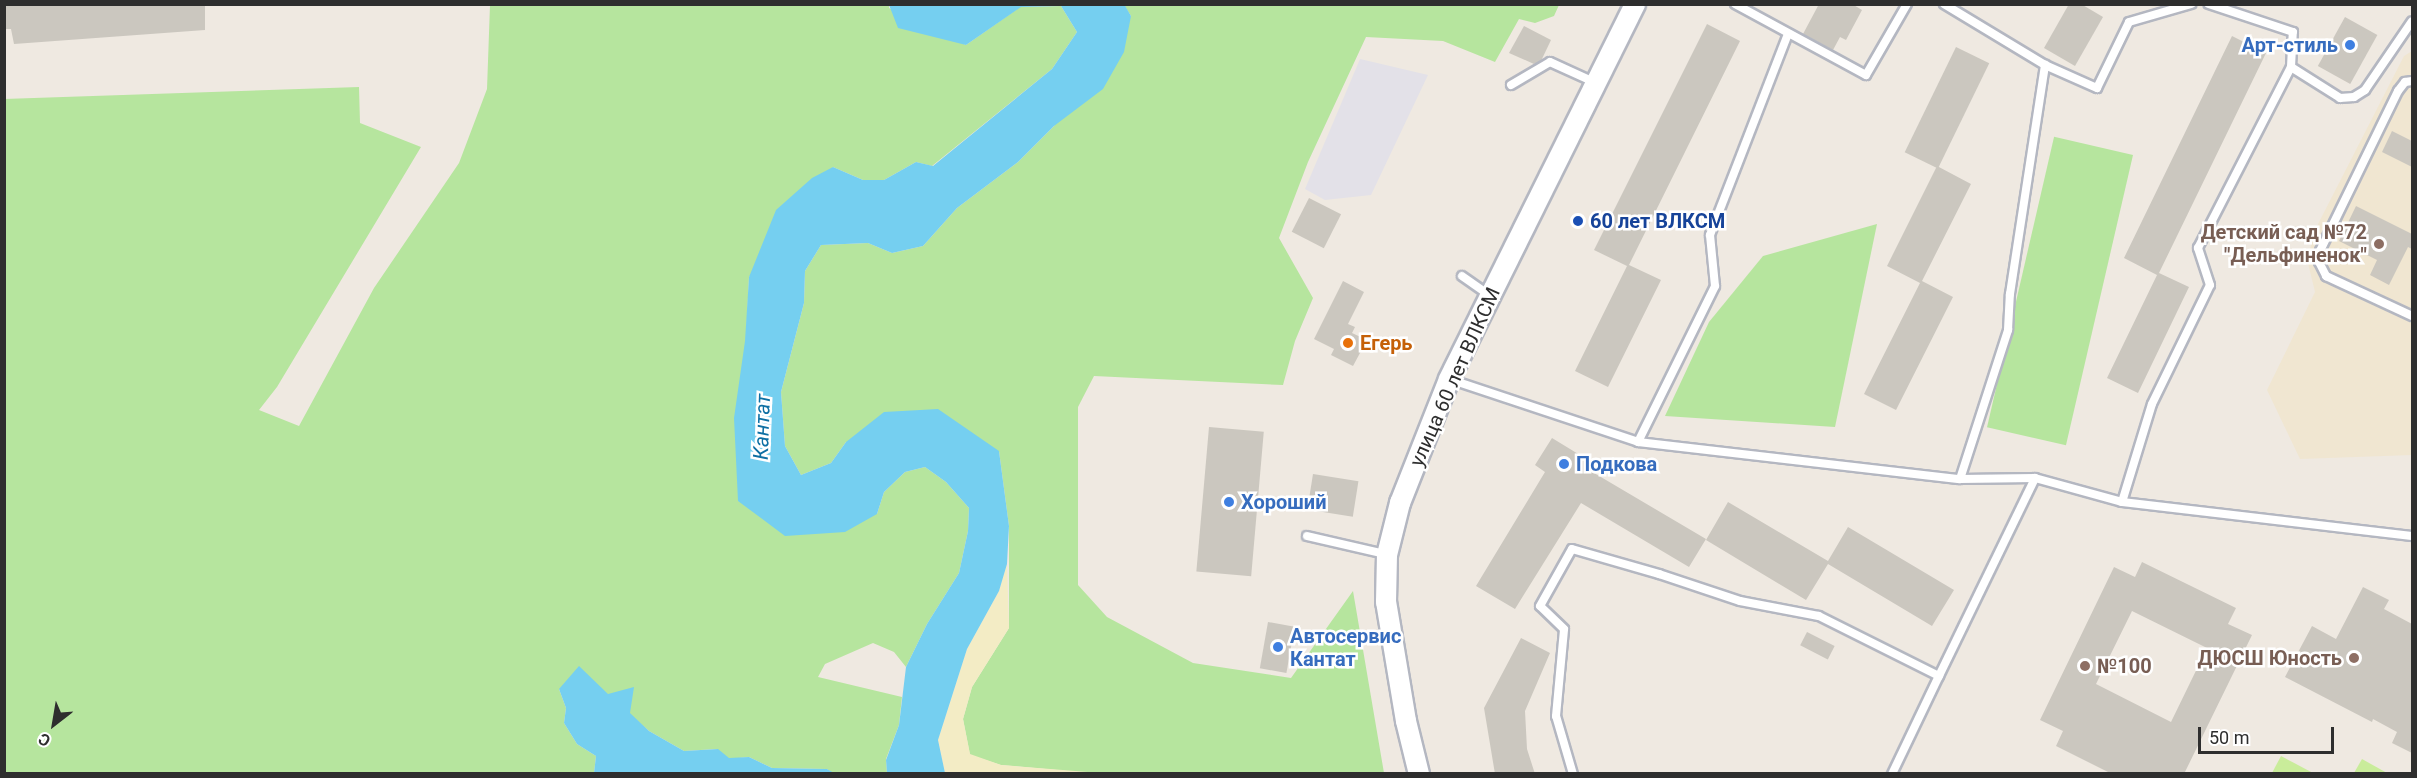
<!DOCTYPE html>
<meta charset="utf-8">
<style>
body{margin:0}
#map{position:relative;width:2417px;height:778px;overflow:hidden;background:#efe9e1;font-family:Roboto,sans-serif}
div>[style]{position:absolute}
.industrial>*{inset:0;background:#e3e1e8}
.education>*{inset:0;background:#f0e6d1}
.green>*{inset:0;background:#b6e59e;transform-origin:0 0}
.sand>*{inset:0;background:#f3ecc5}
.pitch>*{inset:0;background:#c9ec9a}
.water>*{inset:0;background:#75cff0}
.building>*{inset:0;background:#cbc7bf;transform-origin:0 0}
.roads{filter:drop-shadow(2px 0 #b4b7c1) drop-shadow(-2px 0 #b4b7c1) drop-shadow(0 2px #b4b7c1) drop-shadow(0 -2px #b4b7c1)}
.service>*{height:8px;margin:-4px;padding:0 4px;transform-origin:4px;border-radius:4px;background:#fff}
.tertiary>*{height:20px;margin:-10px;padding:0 10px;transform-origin:10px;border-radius:10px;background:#fff}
.dots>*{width:16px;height:16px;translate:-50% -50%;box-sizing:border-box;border:3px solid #fff;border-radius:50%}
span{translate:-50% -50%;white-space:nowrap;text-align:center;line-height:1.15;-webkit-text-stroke:5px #fff;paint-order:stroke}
.shop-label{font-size:20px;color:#366cbe;font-weight:700}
.right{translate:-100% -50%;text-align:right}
.left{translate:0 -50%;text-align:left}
.transit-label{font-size:20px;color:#164399;font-weight:700}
.education-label{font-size:20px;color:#785e54;font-weight:700}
.food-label{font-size:20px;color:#c56008;font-weight:700}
.street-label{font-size:20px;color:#2e2e2e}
.water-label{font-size:21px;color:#0d6fa3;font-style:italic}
.frame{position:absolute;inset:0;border:6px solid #2e2e2e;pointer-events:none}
.north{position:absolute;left:24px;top:694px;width:60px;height:60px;-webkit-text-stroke:4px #fff;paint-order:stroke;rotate:211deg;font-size:16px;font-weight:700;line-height:24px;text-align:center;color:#2e2e2e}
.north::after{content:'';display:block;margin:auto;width:21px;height:27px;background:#2e2e2e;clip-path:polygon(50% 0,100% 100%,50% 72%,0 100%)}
.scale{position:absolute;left:2198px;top:727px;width:136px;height:27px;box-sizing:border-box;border:3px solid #2e2e2e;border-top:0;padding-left:8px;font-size:18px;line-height:21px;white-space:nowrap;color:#2e2e2e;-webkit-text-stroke:4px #fff;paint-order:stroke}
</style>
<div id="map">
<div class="industrial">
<div style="clip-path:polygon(1360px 59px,1428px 75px,1371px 195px,1325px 200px,1305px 189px)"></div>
</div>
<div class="education">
<div style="clip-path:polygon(2412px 51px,2412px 455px,2300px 459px,2267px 390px,2315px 292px,2307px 259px,2316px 228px,2404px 56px)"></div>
</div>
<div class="green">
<div style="clip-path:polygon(490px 5px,889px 5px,889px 8px,966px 45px,1020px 7px,1061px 6px,1077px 32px,1052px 69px,932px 166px,916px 162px,884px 180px,863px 180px,833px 167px,749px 277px,738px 501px,877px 514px,884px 492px,905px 472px,925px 467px,946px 482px,969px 508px,968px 531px,959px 573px,927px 624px,906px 667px,894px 652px,873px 643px,825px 664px,818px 677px,902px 697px,899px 725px,886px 759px,887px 773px,834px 774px,827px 769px,772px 768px,749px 757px,729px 759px,717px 749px,684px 751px,649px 731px,608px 695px,559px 689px,566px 708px,564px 723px,577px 744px,596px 756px,594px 773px,5px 773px,4px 99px,359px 87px,360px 123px,421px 147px,277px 387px,259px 410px,299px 426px,374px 288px,459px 163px,487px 89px)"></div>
<div style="clip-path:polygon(1124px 5px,1559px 5px,1554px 16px,1535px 23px,1519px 19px,1495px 62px,1443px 41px,1366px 37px,1308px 162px,1279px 238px,1313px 298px,1295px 341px,1283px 385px,1094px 376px,1078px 407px,1078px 585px,1107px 617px,1193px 663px,1291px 678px,1353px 591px,1384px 773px,1100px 774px,1001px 765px,970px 755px,963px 719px,972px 687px,1009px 628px,1009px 526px,999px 451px,846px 442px,831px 463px,801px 475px,785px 446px,781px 392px,804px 303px,805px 271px,821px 245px,868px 243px,892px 253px,923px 246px,957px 208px,1018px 162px,1054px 126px,1131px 16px)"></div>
<div style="left:2133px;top:155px;width:298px;height:81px;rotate:103deg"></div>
<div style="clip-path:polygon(1877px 224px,1835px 427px,1665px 416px,1709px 322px,1763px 256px)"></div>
</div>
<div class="sand">
<div style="clip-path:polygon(1007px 564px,1009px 628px,972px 687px,963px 719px,970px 754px,1001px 765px,1100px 773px,945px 773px,938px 740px,967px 649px,999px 591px)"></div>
</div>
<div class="pitch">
<div style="clip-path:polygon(2281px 756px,2313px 773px,2272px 773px)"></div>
<div style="clip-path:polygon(2362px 759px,2387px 773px,2354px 773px)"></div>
</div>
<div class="water">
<div style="clip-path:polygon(889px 5px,1124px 4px,1131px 16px,1124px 52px,1103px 89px,1054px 126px,1018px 162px,957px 208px,923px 246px,892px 253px,868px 243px,821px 245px,805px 271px,804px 303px,781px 392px,785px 446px,801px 475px,831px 463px,846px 442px,884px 412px,938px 409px,999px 451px,1009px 526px,1007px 564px,999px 591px,967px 649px,938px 740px,945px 773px,887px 773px,886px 760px,899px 725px,906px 667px,927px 624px,959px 573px,968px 531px,969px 508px,946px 482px,925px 467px,905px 472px,884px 492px,877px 514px,845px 532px,785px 536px,738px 501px,734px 418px,745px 341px,749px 277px,776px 210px,812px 178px,833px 167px,863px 180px,884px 180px,916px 162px,933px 166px,1052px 69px,1077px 32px,1061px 6px,1021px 7px,966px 45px,898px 28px)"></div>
<div style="clip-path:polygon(579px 666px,608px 694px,634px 687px,630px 713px,649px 731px,684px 751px,718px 749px,729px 758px,749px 757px,772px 768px,827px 769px,834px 773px,594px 773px,596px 756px,577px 744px,564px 723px,566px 708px,559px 689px)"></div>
</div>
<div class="building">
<div style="clip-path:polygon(4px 4px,205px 4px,205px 30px,14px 44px,11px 29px,4px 29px)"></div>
<div style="clip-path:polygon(1819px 4px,1852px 4px,1862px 10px,1846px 40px,1840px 37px,1833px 50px,1803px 34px)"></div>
<div style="clip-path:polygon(2069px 4px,2081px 4px,2103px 17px,2075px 66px,2044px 48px)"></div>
<div style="left:2345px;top:17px;width:37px;height:56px;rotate:29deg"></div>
<div style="clip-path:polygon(1707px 24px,1740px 41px,1629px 265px,1661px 280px,1608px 387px,1575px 371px,1627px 266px,1594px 250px)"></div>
<div style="clip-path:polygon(1524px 26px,1551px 40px,1541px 61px,1534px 64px,1509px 53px)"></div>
<div style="clip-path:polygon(2232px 36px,2266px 53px,2159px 273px,2189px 287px,2138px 393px,2107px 378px,2157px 275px,2124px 258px)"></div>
<div style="left:1956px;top:47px;width:37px;height:117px;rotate:26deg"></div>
<div style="clip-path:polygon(2392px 131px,2412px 141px,2412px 167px,2382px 152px)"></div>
<div style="clip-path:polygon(1937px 166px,1971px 184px,1922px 281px,1953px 297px,1896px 410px,1864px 394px,1920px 283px,1887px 266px)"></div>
<div style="left:1309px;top:198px;width:36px;height:38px;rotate:27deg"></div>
<div style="clip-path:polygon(2356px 206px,2412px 234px,2412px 249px,2408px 247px,2389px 285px,2370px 275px,2377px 260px,2339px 241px)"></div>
<div style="clip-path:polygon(1343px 281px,1364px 292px,1348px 324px,1355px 327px,1352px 333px,1367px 340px,1353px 366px,1331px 355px,1334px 349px,1314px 339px)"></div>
<div style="left:1209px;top:427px;width:55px;height:145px;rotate:5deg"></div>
<div style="clip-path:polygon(1552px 438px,1593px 463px,1589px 470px,1706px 539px,1689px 567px,1581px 503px,1515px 609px,1476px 586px,1545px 472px,1535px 465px)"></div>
<div style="left:1313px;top:474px;width:46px;height:36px;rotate:9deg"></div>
<div style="clip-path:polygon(1728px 502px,1828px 561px,1848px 527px,1954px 590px,1932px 626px,1828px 564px,1806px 600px,1706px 540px)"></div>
<div style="clip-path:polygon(evenodd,2142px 562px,2236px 608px,2228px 624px,2252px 635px,2184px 774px,2112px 774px,2056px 746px,2063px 731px,2040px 720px,2114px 567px,2135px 577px,2142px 562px,2132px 611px,2207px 648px,2171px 722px,2096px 684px,2132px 611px)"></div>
<div style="clip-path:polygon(2363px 587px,2389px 600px,2384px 609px,2412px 624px,2412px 753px,2392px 743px,2397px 732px,2373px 719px,2372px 722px,2285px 677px,2312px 626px,2336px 639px)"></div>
<div style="left:1268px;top:622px;width:27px;height:47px;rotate:10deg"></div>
<div style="left:1807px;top:632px;width:31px;height:15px;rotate:27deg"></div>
<div style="clip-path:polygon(1521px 638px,1550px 653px,1525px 711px,1527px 749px,1535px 774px,1495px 774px,1484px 708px)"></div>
</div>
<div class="roads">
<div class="service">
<div style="left:1735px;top:4px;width:149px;rotate:28.5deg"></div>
<div style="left:1866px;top:75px;width:82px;rotate:-60deg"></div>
<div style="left:1944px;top:4px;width:118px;rotate:31.1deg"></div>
<div style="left:2045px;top:65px;width:57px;rotate:23.9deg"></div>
<div style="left:2097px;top:88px;width:73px;rotate:-64.1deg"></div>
<div style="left:2129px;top:22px;width:65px;rotate:-16.2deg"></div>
<div style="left:2291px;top:67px;width:58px;rotate:32.3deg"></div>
<div style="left:2340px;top:98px;width:14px;rotate:-4deg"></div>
<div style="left:2354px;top:97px;width:13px;rotate:-32deg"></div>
<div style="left:2365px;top:90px;width:83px;rotate:-55.7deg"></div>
<div style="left:2412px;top:81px;width:7px;rotate:172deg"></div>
<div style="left:2405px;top:82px;width:11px;rotate:128deg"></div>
<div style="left:2398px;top:91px;width:178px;rotate:116deg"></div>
<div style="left:2320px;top:251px;width:11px;rotate:95deg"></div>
<div style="left:2319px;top:262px;width:16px;rotate:63deg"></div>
<div style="left:2326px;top:276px;width:95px;rotate:24.9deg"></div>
<div style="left:1511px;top:85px;width:45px;rotate:-30.5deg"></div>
<div style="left:1550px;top:62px;width:48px;rotate:24.4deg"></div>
<div style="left:1462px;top:276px;width:33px;rotate:35deg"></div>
<div style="left:1449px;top:379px;width:199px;rotate:18.4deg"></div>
<div style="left:1638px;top:442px;width:324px;rotate:6.6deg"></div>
<div style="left:1960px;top:479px;width:75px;rotate:-0.8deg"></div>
<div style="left:2035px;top:478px;width:90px;rotate:15.4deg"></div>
<div style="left:2122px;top:502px;width:102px;rotate:-73deg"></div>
<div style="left:2152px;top:404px;width:132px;rotate:-64deg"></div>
<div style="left:2210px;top:285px;width:39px;rotate:-108deg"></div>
<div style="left:2198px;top:248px;width:203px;rotate:-62.8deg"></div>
<div style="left:2291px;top:67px;width:35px;rotate:-87deg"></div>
<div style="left:2293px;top:32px;width:89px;rotate:-161.6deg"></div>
<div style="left:1638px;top:442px;width:174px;rotate:-63.7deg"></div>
<div style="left:1715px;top:286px;width:51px;rotate:-95.6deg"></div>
<div style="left:1710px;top:235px;width:216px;rotate:-68.8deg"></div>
<div style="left:1960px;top:479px;width:157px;rotate:-72.1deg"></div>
<div style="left:2008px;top:330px;width:36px;rotate:-87deg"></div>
<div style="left:2010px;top:294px;width:232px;rotate:-81.3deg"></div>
<div style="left:2122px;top:502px;width:292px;rotate:6.7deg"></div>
<div style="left:1307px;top:536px;width:80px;rotate:13deg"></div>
<div style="left:1573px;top:774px;width:60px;rotate:-106.3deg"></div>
<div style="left:1556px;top:716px;width:87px;rotate:-84.7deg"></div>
<div style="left:1564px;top:629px;width:33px;rotate:-136deg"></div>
<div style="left:1540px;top:606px;width:65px;rotate:-60.7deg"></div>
<div style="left:1572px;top:549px;width:91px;rotate:16deg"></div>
<div style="left:1659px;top:574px;width:85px;rotate:18.4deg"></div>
<div style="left:1740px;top:601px;width:80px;rotate:10.8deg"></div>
<div style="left:1819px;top:616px;width:134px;rotate:26.6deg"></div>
<div style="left:1939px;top:676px;width:220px;rotate:-64.1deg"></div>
<div style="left:1892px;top:774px;width:109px;rotate:-64.4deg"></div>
</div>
<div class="tertiary">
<div style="left:1419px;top:774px;width:55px;rotate:-103.8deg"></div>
<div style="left:1406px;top:721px;width:121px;rotate:-99.5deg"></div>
<div style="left:1386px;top:602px;width:47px;rotate:-88.8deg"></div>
<div style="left:1387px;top:555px;width:54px;rotate:-76deg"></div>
<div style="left:1400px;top:503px;width:133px;rotate:-68.4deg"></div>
<div style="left:1449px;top:379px;width:419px;rotate:-63.6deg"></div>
</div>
</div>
<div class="dots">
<div style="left:2350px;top:45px;background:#3f7fe0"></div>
<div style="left:1578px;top:221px;background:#1a4fb4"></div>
<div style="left:2379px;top:244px;background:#8d6e63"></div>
<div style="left:1348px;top:343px;background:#e8710a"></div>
<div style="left:1564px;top:464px;background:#3f7fe0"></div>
<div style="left:1229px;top:502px;background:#3f7fe0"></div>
<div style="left:1278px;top:647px;background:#3f7fe0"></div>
<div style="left:2354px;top:658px;background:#8d6e63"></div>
<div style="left:2085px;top:666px;background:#8d6e63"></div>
</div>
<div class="shop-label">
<span class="right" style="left:2338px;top:45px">Арт-стиль</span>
<span class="left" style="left:1576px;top:464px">Подкова</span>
<span class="left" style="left:1241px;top:502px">Хороший</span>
<span class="left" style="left:1290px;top:648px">Автосервис<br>Кантат</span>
</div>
<div class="transit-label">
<span class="left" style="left:1590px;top:221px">60 лет ВЛКСМ</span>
</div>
<div class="education-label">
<span class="right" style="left:2367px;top:244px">Детский сад №72<br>"Дельфиненок"</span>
<span class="right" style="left:2342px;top:658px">ДЮСШ Юность</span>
<span class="left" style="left:2097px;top:666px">№100</span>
</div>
<div class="food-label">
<span class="left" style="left:1360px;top:343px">Егерь</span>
</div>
<div class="street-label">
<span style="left:1455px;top:377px;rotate:-66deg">улица 60 лет ВЛКСМ</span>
</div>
<div class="water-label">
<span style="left:762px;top:427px;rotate:-88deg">Кантат</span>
</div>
<div class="frame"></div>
<div class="north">С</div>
<div class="scale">50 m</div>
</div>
